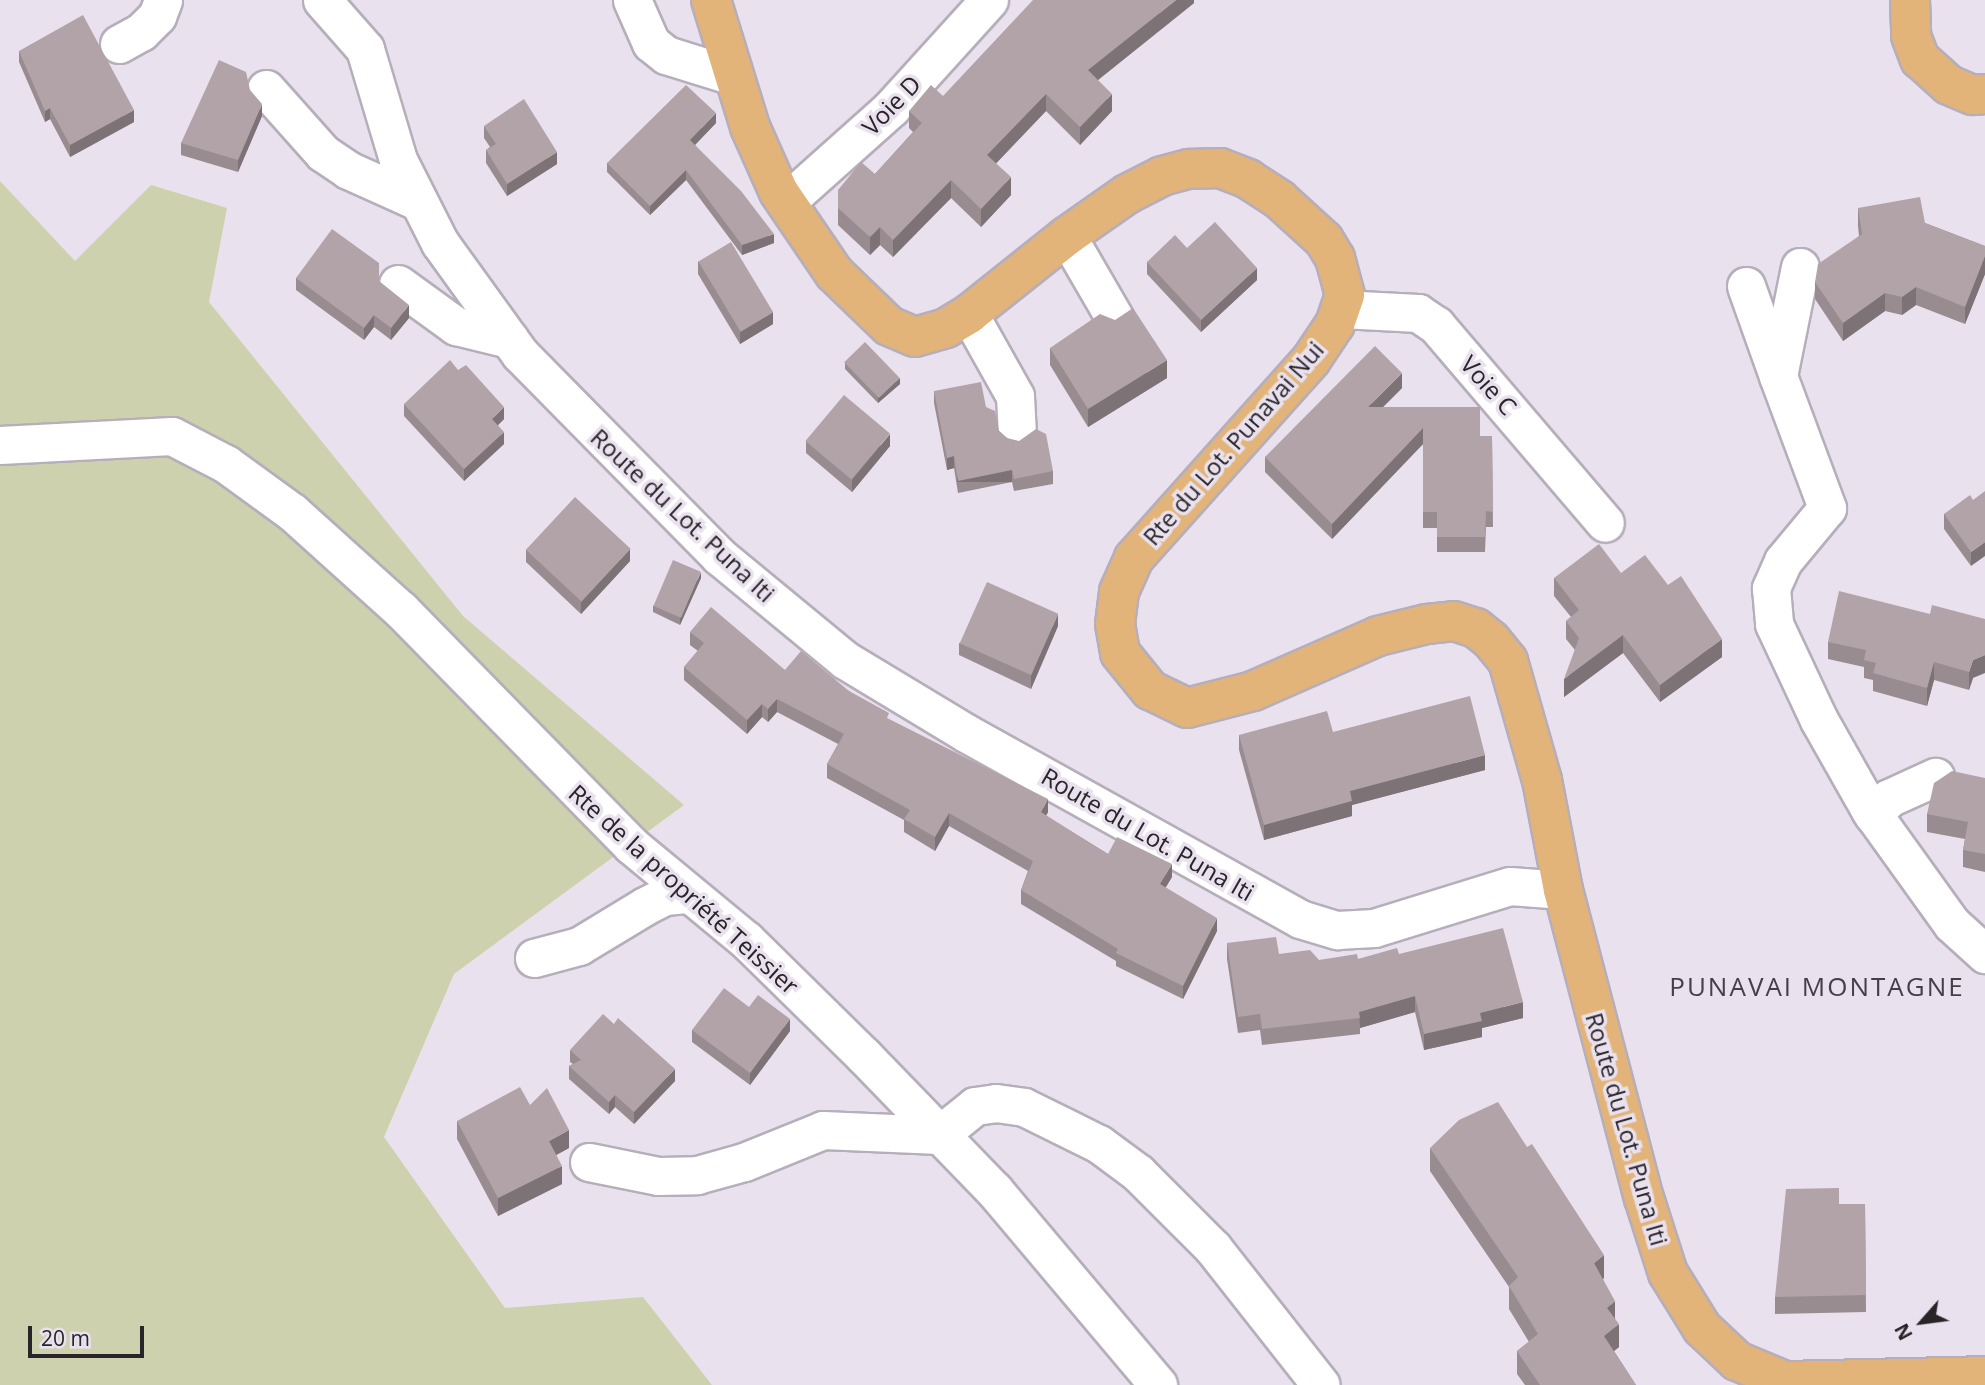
<!DOCTYPE html>
<meta charset="utf-8">
<style>
body{margin:0}
#map{position:relative;width:1985px;height:1385px;overflow:hidden;background:#e9e1ee;font-family:"Open Sans",sans-serif}
div>[style]{position:absolute}
.green>*{inset:0;background:#ced1ae}
.roads{filter:drop-shadow(2px 0 #b6aeba) drop-shadow(-2px 0 #b6aeba) drop-shadow(0 2px #b6aeba) drop-shadow(0 -2px #b6aeba)}
.minor>*{height:37px;margin:-18.5px;padding:0 18.5px;transform-origin:18.5px;border-radius:18.5px;background:#fff}
.major>*{height:38px;margin:-19px;padding:0 19px;transform-origin:19px;border-radius:19px;background:#e2b479}
.wall>*{inset:0;background:#998c91}
.shaded-wall>*{inset:0;background:#7d7276;transform-origin:0 0}
.building>*{inset:0;background:#b2a3a9;transform-origin:0 0}
span{translate:-50% -50%;white-space:nowrap;text-align:center;line-height:1.15;-webkit-text-stroke:7px #e9e1ee;paint-order:stroke}
.street-label{font-size:24px;color:#282529}
.neighbourhood-label{font-size:26px;color:#453f49;letter-spacing:2px}
.north{position:absolute;left:1887px;top:1287px;width:70px;height:70px;-webkit-text-stroke:5px #e9e1ee;paint-order:stroke;rotate:242deg;font-size:19px;font-weight:700;line-height:28px;text-align:center;color:#282529}
.north::after{content:'';display:block;margin:auto;width:24px;height:32px;background:#282529;clip-path:polygon(50% 0,100% 100%,50% 72%,0 100%)}
.scale{position:absolute;left:28px;top:1326px;width:116px;height:32px;box-sizing:border-box;border:4px solid #282529;border-top:0;padding-left:9px;font-size:21px;line-height:24px;white-space:nowrap;color:#282529;-webkit-text-stroke:5px #e9e1ee;paint-order:stroke}
</style>
<div id="map">
<div class="green">
<div style="clip-path:polygon(0 181px,75px 261px,151px 185px,227px 208px,209px 302px,463px 616px,684px 805px,454px 974px,384px 1137px,505px 1308px,643px 1297px,712px 1385px,0 1385px)"></div>
</div>
<div class="roads">
<div class="minor">
<div style="left:322px;top:0;width:65px;rotate:48.7deg"></div>
<div style="left:365px;top:49px;width:116px;rotate:73.4deg"></div>
<div style="left:398px;top:160px;width:93px;rotate:63.2deg"></div>
<div style="left:440px;top:243px;width:137px;rotate:54.2deg"></div>
<div style="left:520px;top:354px;width:284px;rotate:45.4deg"></div>
<div style="left:719px;top:556px;width:163px;rotate:39.5deg"></div>
<div style="left:845px;top:660px;width:141px;rotate:31.1deg"></div>
<div style="left:966px;top:733px;width:382px;rotate:29.1deg"></div>
<div style="left:1300px;top:919px;width:39px;rotate:17deg"></div>
<div style="left:1337px;top:930px;width:37px;rotate:-3deg"></div>
<div style="left:1374px;top:928px;width:142px;rotate:-17.2deg"></div>
<div style="left:1510px;top:886px;width:53px;rotate:4.3deg"></div>
<div style="left:632px;top:0;width:47px;rotate:66.2deg"></div>
<div style="left:651px;top:43px;width:19px;rotate:39deg"></div>
<div style="left:666px;top:55px;width:70px;rotate:17.4deg"></div>
<div style="left:119px;top:44px;width:25px;rotate:-29deg"></div>
<div style="left:141px;top:32px;width:23px;rotate:-45deg"></div>
<div style="left:157px;top:16px;width:17px;rotate:-69deg"></div>
<div style="left:266px;top:89px;width:86px;rotate:48.3deg"></div>
<div style="left:323px;top:153px;width:30px;rotate:34deg"></div>
<div style="left:348px;top:170px;width:76px;rotate:24.2deg"></div>
<div style="left:786px;top:202px;width:141px;rotate:-41.8deg"></div>
<div style="left:891px;top:108px;width:146px;rotate:-47.8deg"></div>
<div style="left:1067px;top:236px;width:94px;rotate:59.9deg"></div>
<div style="left:1800px;top:267px;width:111px;rotate:101.4deg"></div>
<div style="left:1778px;top:376px;width:141px;rotate:69.6deg"></div>
<div style="left:1827px;top:508px;width:69px;rotate:129.7deg"></div>
<div style="left:1783px;top:561px;width:30px;rotate:114deg"></div>
<div style="left:1771px;top:588px;width:36px;rotate:85deg"></div>
<div style="left:1774px;top:624px;width:106px;rotate:64.9deg"></div>
<div style="left:1819px;top:720px;width:103px;rotate:60.5deg"></div>
<div style="left:1870px;top:810px;width:140px;rotate:54.3deg"></div>
<div style="left:1952px;top:924px;width:45px;rotate:42.3deg"></div>
<div style="left:398px;top:284px;width:72px;rotate:35.9deg"></div>
<div style="left:456px;top:326px;width:55px;rotate:13.8deg"></div>
<div style="left:1746px;top:286px;width:96px;rotate:70.4deg"></div>
<div style="left:1341px;top:309px;width:77px;rotate:3deg"></div>
<div style="left:1418px;top:313px;width:22px;rotate:34deg"></div>
<div style="left:1436px;top:325px;width:260px;rotate:49.5deg"></div>
<div style="left:969px;top:314px;width:94px;rotate:60.7deg"></div>
<div style="left:1015px;top:396px;width:36px;rotate:87deg"></div>
<div style="left:0;top:445px;width:172px;rotate:-3deg"></div>
<div style="left:172px;top:436px;width:61px;rotate:27.4deg"></div>
<div style="left:226px;top:464px;width:82px;rotate:36deg"></div>
<div style="left:292px;top:512px;width:147px;rotate:42deg"></div>
<div style="left:401px;top:610px;width:329px;rotate:45.6deg"></div>
<div style="left:631px;top:845px;width:149px;rotate:39.6deg"></div>
<div style="left:746px;top:940px;width:165px;rotate:44.5deg"></div>
<div style="left:864px;top:1056px;width:187px;rotate:45.9deg"></div>
<div style="left:994px;top:1190px;width:255px;rotate:49.9deg"></div>
<div style="left:1873px;top:815px;width:23px;rotate:-47deg"></div>
<div style="left:1889px;top:798px;width:51px;rotate:-24.5deg"></div>
<div style="left:534px;top:958px;width:47px;rotate:-14.9deg"></div>
<div style="left:579px;top:946px;width:77px;rotate:-31.2deg"></div>
<div style="left:645px;top:906px;width:22px;rotate:-27deg"></div>
<div style="left:665px;top:896px;width:24px;rotate:-5deg"></div>
<div style="left:589px;top:1162px;width:70px;rotate:11.5deg"></div>
<div style="left:658px;top:1176px;width:39px;rotate:-1deg"></div>
<div style="left:697px;top:1175px;width:49px;rotate:-15.5deg"></div>
<div style="left:744px;top:1162px;width:85px;rotate:-22.1deg"></div>
<div style="left:823px;top:1130px;width:116px;rotate:2.5deg"></div>
<div style="left:939px;top:1135px;width:46px;rotate:-38.9deg"></div>
<div style="left:975px;top:1106px;width:21px;rotate:-8deg"></div>
<div style="left:996px;top:1103px;width:28px;rotate:8deg"></div>
<div style="left:1024px;top:1107px;width:84px;rotate:26.3deg"></div>
<div style="left:1099px;top:1144px;width:49px;rotate:36.6deg"></div>
<div style="left:1138px;top:1173px;width:106px;rotate:45deg"></div>
<div style="left:1213px;top:1248px;width:174px;rotate:51.8deg"></div>
</div>
<div class="major">
<div style="left:711px;top:0;width:133px;rotate:72.9deg"></div>
<div style="left:750px;top:127px;width:71px;rotate:66deg"></div>
<div style="left:779px;top:192px;width:98px;rotate:55.8deg"></div>
<div style="left:834px;top:273px;width:76px;rotate:43.9deg"></div>
<div style="left:889px;top:326px;width:28px;rotate:23deg"></div>
<div style="left:915px;top:337px;width:32px;rotate:-16deg"></div>
<div style="left:946px;top:328px;width:27px;rotate:-31deg"></div>
<div style="left:969px;top:314px;width:125px;rotate:-38.5deg"></div>
<div style="left:1067px;top:236px;width:73px;rotate:-35deg"></div>
<div style="left:1127px;top:194px;width:39px;rotate:-27deg"></div>
<div style="left:1162px;top:176px;width:28px;rotate:-15deg"></div>
<div style="left:1189px;top:169px;width:31px;rotate:-2deg"></div>
<div style="left:1220px;top:168px;width:30px;rotate:21deg"></div>
<div style="left:1248px;top:179px;width:38px;rotate:33deg"></div>
<div style="left:1280px;top:200px;width:59px;rotate:42.3deg"></div>
<div style="left:1324px;top:240px;width:21px;rotate:59deg"></div>
<div style="left:1335px;top:258px;width:38px;rotate:75deg"></div>
<div style="left:1345px;top:295px;width:31px;rotate:109deg"></div>
<div style="left:1335px;top:324px;width:43px;rotate:123.7deg"></div>
<div style="left:1311px;top:360px;width:266px;rotate:131.8deg"></div>
<div style="left:1134px;top:558px;width:37px;rotate:114deg"></div>
<div style="left:1119px;top:592px;width:32px;rotate:97deg"></div>
<div style="left:1115px;top:624px;width:29px;rotate:80deg"></div>
<div style="left:1120px;top:653px;width:48px;rotate:51deg"></div>
<div style="left:1150px;top:690px;width:41px;rotate:25.9deg"></div>
<div style="left:1187px;top:708px;width:68px;rotate:-14.4deg"></div>
<div style="left:1253px;top:691px;width:137px;rotate:-23.7deg"></div>
<div style="left:1378px;top:636px;width:50px;rotate:-13.8deg"></div>
<div style="left:1427px;top:624px;width:27px;rotate:-6deg"></div>
<div style="left:1454px;top:621px;width:23px;rotate:18deg"></div>
<div style="left:1476px;top:628px;width:19px;rotate:39deg"></div>
<div style="left:1491px;top:640px;width:27px;rotate:51deg"></div>
<div style="left:1508px;top:661px;width:124px;rotate:74.1deg"></div>
<div style="left:1542px;top:780px;width:112px;rotate:79.2deg"></div>
<div style="left:1563px;top:890px;width:318px;rotate:75.3deg"></div>
<div style="left:1644px;top:1198px;width:79px;rotate:72.3deg"></div>
<div style="left:1668px;top:1273px;width:65px;rotate:58.3deg"></div>
<div style="left:1702px;top:1328px;width:48px;rotate:43.3deg"></div>
<div style="left:1737px;top:1361px;width:52px;rotate:22.6deg"></div>
<div style="left:1785px;top:1381px;width:200px;rotate:-1.4deg"></div>
<div style="left:1910px;top:0;width:36px;rotate:88deg"></div>
<div style="left:1911px;top:36px;width:25px;rotate:69deg"></div>
<div style="left:1920px;top:59px;width:39px;rotate:42deg"></div>
<div style="left:1949px;top:85px;width:26px;rotate:23deg"></div>
<div style="left:1973px;top:95px;width:12px;rotate:-5deg"></div>
</div>
</div>
<div class="wall">
<div style="clip-path:polygon(1194px 0,1194px 3px,1098px 80px,1112px 111px,1080px 145px,1046px 111px,996px 163px,1011px 195px,981px 227px,951px 198px,893px 257px,880px 245px,870px 255px,838px 225px,838px 190px,875px 174px,913px 132px,909px 128px,909px 111px,943px 96px)"></div>
<div style="clip-path:polygon(19px 51px,134px 122px,70px 157px,50px 119px,45px 122px,19px 62px)"></div>
<div style="clip-path:polygon(250px 90px,262px 116px,238px 172px,181px 155px,181px 143px)"></div>
<div style="clip-path:polygon(716px 123px,695px 145px,774px 243px,742px 255px,686px 180px,650px 215px,607px 172px,607px 163px)"></div>
<div style="clip-path:polygon(484px 126px,557px 164px,507px 196px,486px 163px,486px 150px,490px 147px,484px 138px)"></div>
<div style="clip-path:polygon(1858px 208px,1925px 223px,1985px 246px,1985px 274px,1965px 324px,1916px 305px,1902px 315px,1885px 311px,1843px 341px,1815px 299px,1815px 282px,1859px 236px,1858px 226px)"></div>
<div style="clip-path:polygon(1187px 248px,1257px 280px,1201px 332px,1147px 274px,1147px 262px)"></div>
<div style="clip-path:polygon(698px 261px,773px 324px,740px 344px,698px 274px)"></div>
<div style="clip-path:polygon(296px 278px,379px 281px,409px 318px,391px 340px,374px 327px,364px 340px,296px 290px)"></div>
<div style="clip-path:polygon(1050px 348px,1167px 378px,1088px 427px,1050px 365px)"></div>
<div style="clip-path:polygon(845px 363px,900px 384px,878px 403px,845px 369px)"></div>
<div style="clip-path:polygon(1402px 388px,1383px 407px,1480px 436px,1492px 436px,1493px 527px,1486px 527px,1485px 552px,1437px 552px,1437px 528px,1423px 528px,1423px 444px,1332px 539px,1265px 472px,1265px 457px)"></div>
<div style="clip-path:polygon(934px 391px,986px 407px,999px 431px,1007px 438px,1053px 471px,1053px 484px,1014px 491px,1012px 482px,958px 493px,954px 468px,947px 470px,934px 403px)"></div>
<div style="clip-path:polygon(404px 404px,504px 419px,498px 425px,504px 444px,464px 481px,404px 416px)"></div>
<div style="clip-path:polygon(806px 441px,890px 446px,852px 492px,806px 453px)"></div>
<div style="clip-path:polygon(1973px 500px,1971px 566px,1944px 529px,1944px 514px)"></div>
<div style="clip-path:polygon(526px 550px,630px 561px,581px 614px,526px 562px)"></div>
<div style="clip-path:polygon(1621px 573px,1722px 657px,1660px 702px,1623px 653px,1564px 697px,1575px 650px,1566px 639px,1566px 621px,1571px 617px,1554px 596px,1554px 578px)"></div>
<div style="clip-path:polygon(701px 578px,680px 625px,653px 612px,653px 606px)"></div>
<div style="clip-path:polygon(1930px 614px,1973px 678px,1969px 690px,1934px 680px,1927px 706px,1873px 691px,1873px 680px,1864px 678px,1864px 667px,1828px 659px,1828px 642px)"></div>
<div style="clip-path:polygon(1058px 626px,1031px 689px,959px 655px,959px 643px)"></div>
<div style="clip-path:polygon(690px 632px,785px 670px,849px 691px,889px 720px,1048px 812px,1046px 816px,1108px 854px,1172px 877px,1165px 888px,1217px 931px,1183px 999px,1116px 966px,1116px 961px,1021px 904px,1021px 890px,1028px 871px,949px 826px,935px 851px,904px 832px,904px 820px,827px 778px,827px 764px,838px 744px,777px 712px,768px 722px,762px 717px,747px 734px,684px 680px,684px 667px,698px 651px,690px 645px)"></div>
<div style="clip-path:polygon(1333px 732px,1485px 770px,1352px 805px,1352px 816px,1264px 840px,1239px 750px,1239px 735px)"></div>
<div style="clip-path:polygon(1985px 778px,1985px 872px,1963px 867px,1963px 850px,1965px 839px,1927px 832px,1927px 814px)"></div>
<div style="clip-path:polygon(1227px 943px,1279px 954px,1319px 960px,1358px 959px,1399px 954px,1523px 1018px,1482px 1028px,1482px 1037px,1424px 1050px,1415px 1012px,1360px 1028px,1360px 1034px,1262px 1045px,1260px 1030px,1238px 1033px,1227px 959px)"></div>
<div style="clip-path:polygon(749px 1007px,790px 1031px,750px 1085px,692px 1042px,692px 1030px)"></div>
<div style="clip-path:polygon(570px 1050px,675px 1081px,634px 1124px,615px 1107px,609px 1114px,569px 1079px,569px 1066px,573px 1064px,570px 1062px)"></div>
<div style="clip-path:polygon(457px 1121px,569px 1148px,556px 1155px,562px 1184px,498px 1216px,457px 1139px)"></div>
<div style="clip-path:polygon(1430px 1148px,1604px 1278px,1603px 1279px,1615px 1318px,1619px 1347px,1614px 1351px,1636px 1385px,1525px 1385px,1517px 1374px,1517px 1351px,1529px 1342px,1509px 1309px,1509px 1287px,1430px 1171px)"></div>
<div style="clip-path:polygon(1839px 1204px,1865px 1204px,1866px 1312px,1775px 1314px,1775px 1297px)"></div>
</div>
<div class="shaded-wall">
<div style="clip-path:polygon(1176px 0,1194px 0,1194px 3px,1088px 88px,1088px 70px)"></div>
<div style="clip-path:polygon(1046px 94px,1046px 111px,987px 173px,987px 155px)"></div>
<div style="clip-path:polygon(1112px 94px,1112px 111px,1080px 145px,1080px 127px)"></div>
<div style="clip-path:polygon(262px 104px,262px 116px,238px 172px,238px 160px)"></div>
<div style="clip-path:polygon(50px 108px,50px 119px,45px 122px,45px 111px)"></div>
<div style="clip-path:polygon(134px 110px,134px 122px,70px 157px,70px 145px)"></div>
<div style="clip-path:polygon(716px 113px,716px 123px,690px 150px,690px 140px)"></div>
<div style="clip-path:polygon(557px 152px,557px 164px,507px 196px,507px 184px)"></div>
<div style="clip-path:polygon(686px 170px,686px 180px,650px 215px,650px 206px)"></div>
<div style="clip-path:polygon(1011px 177px,1011px 195px,981px 227px,981px 209px)"></div>
<div style="clip-path:polygon(951px 180px,951px 198px,893px 257px,893px 240px)"></div>
<div style="clip-path:polygon(880px 227px,880px 245px,870px 255px,870px 237px)"></div>
<div style="clip-path:polygon(774px 234px,774px 243px,742px 255px,742px 245px)"></div>
<div style="clip-path:polygon(1985px 256px,1985px 274px,1965px 324px,1965px 307px)"></div>
<div style="clip-path:polygon(1257px 268px,1257px 280px,1201px 332px,1201px 320px)"></div>
<div style="clip-path:polygon(1916px 287px,1916px 305px,1902px 315px,1902px 297px)"></div>
<div style="clip-path:polygon(1885px 293px,1885px 311px,1843px 341px,1843px 323px)"></div>
<div style="clip-path:polygon(409px 305px,409px 318px,391px 340px,391px 328px)"></div>
<div style="clip-path:polygon(773px 312px,773px 324px,740px 344px,740px 332px)"></div>
<div style="clip-path:polygon(374px 315px,374px 327px,364px 340px,364px 328px)"></div>
<div style="clip-path:polygon(1167px 360px,1167px 378px,1088px 427px,1088px 409px)"></div>
<div style="clip-path:polygon(1402px 373px,1402px 388px,1368px 422px,1368px 407px)"></div>
<div style="clip-path:polygon(900px 378px,900px 384px,878px 403px,878px 397px)"></div>
<div style="clip-path:polygon(504px 407px,504px 419px,492px 431px,492px 419px)"></div>
<div style="clip-path:polygon(1423px 428px,1423px 444px,1332px 539px,1332px 524px)"></div>
<div style="clip-path:polygon(504px 432px,504px 444px,464px 481px,464px 469px)"></div>
<div style="clip-path:polygon(890px 434px,890px 446px,852px 492px,852px 480px)"></div>
<div style="clip-path:polygon(954px 456px,954px 468px,947px 470px,947px 458px)"></div>
<div style="left:1012px;top:470px;width:12px;height:55px;rotate:90deg"></div>
<div style="clip-path:polygon(1985px 542px,1985px 556px,1971px 566px,1971px 552px)"></div>
<div style="clip-path:polygon(630px 549px,630px 561px,581px 614px,581px 602px)"></div>
<div style="clip-path:polygon(701px 572px,701px 578px,680px 625px,680px 618px)"></div>
<div style="clip-path:polygon(1058px 614px,1058px 626px,1031px 689px,1031px 676px)"></div>
<div style="clip-path:polygon(1623px 635px,1623px 653px,1564px 697px,1564px 679px)"></div>
<div style="clip-path:polygon(1722px 639px,1722px 657px,1660px 702px,1660px 685px)"></div>
<div style="clip-path:polygon(1985px 655px,1985px 673px,1973px 678px,1969px 690px,1969px 672px,1973px 660px)"></div>
<div style="clip-path:polygon(1934px 662px,1934px 680px,1927px 706px,1927px 688px)"></div>
<div style="clip-path:polygon(777px 699px,777px 712px,768px 722px,768px 709px)"></div>
<div style="clip-path:polygon(762px 704px,762px 717px,747px 734px,747px 720px)"></div>
<div style="clip-path:polygon(1485px 755px,1485px 770px,1352px 805px,1352px 816px,1264px 840px,1264px 825px,1350px 791px)"></div>
<div style="clip-path:polygon(1048px 799px,1048px 812px,1041px 825px,1041px 812px)"></div>
<div style="clip-path:polygon(949px 813px,949px 826px,935px 851px,935px 837px)"></div>
<div style="clip-path:polygon(1172px 864px,1172px 877px,1160px 897px,1160px 884px)"></div>
<div style="clip-path:polygon(1217px 918px,1217px 931px,1183px 999px,1183px 986px)"></div>
<div style="clip-path:polygon(1415px 996px,1415px 1012px,1360px 1028px,1359px 1012px)"></div>
<div style="clip-path:polygon(1523px 1002px,1523px 1018px,1482px 1028px,1482px 1037px,1424px 1050px,1424px 1034px,1480px 1013px)"></div>
<div style="clip-path:polygon(790px 1019px,790px 1031px,750px 1085px,750px 1073px)"></div>
<div style="clip-path:polygon(675px 1069px,675px 1081px,634px 1124px,634px 1112px)"></div>
<div style="clip-path:polygon(615px 1095px,615px 1107px,609px 1114px,609px 1102px)"></div>
<div style="clip-path:polygon(569px 1130px,569px 1148px,549px 1159px,549px 1141px)"></div>
<div style="clip-path:polygon(562px 1166px,562px 1184px,498px 1216px,498px 1198px)"></div>
<div style="clip-path:polygon(1604px 1255px,1604px 1278px,1594px 1286px,1594px 1263px)"></div>
<div style="clip-path:polygon(1615px 1301px,1615px 1324px,1607px 1308px)"></div>
<div style="clip-path:polygon(1619px 1324px,1619px 1347px,1604px 1359px,1604px 1336px)"></div>
</div>
<div class="building">
<div style="clip-path:polygon(1033px 0,1176px 0,1088px 70px,1112px 94px,1080px 127px,1046px 94px,987px 155px,1011px 177px,981px 209px,951px 180px,893px 240px,880px 227px,870px 237px,838px 208px,838px 190px,861px 162px,875px 174px,922px 123px,909px 111px,931px 85px,943px 96px)"></div>
<div style="clip-path:polygon(83px 15px,134px 110px,70px 145px,50px 108px,45px 111px,19px 51px)"></div>
<div style="clip-path:polygon(219px 60px,246px 72px,250px 90px,262px 104px,238px 160px,181px 143px)"></div>
<div style="clip-path:polygon(686px 85px,716px 113px,690px 140px,741px 191px,774px 234px,742px 245px,686px 170px,650px 206px,607px 163px)"></div>
<div style="clip-path:polygon(524px 99px,557px 152px,507px 184px,486px 150px,496px 144px,484px 126px)"></div>
<div style="clip-path:polygon(1920px 197px,1925px 223px,1985px 246px,1985px 256px,1965px 307px,1916px 287px,1902px 297px,1885px 293px,1843px 323px,1815px 282px,1818px 264px,1862px 234px,1858px 208px)"></div>
<div style="clip-path:polygon(1215px 222px,1257px 268px,1201px 320px,1147px 262px,1175px 235px,1187px 248px)"></div>
<div style="clip-path:polygon(332px 229px,379px 263px,379px 281px,409px 305px,391px 328px,374px 315px,364px 328px,296px 278px)"></div>
<div style="left:731px;top:242px;width:82px;height:38px;rotate:59deg"></div>
<div style="clip-path:polygon(1133px 308px,1167px 360px,1088px 409px,1050px 348px,1100px 314px,1115px 320px)"></div>
<div style="left:865px;top:342px;width:50px;height:29px;rotate:46deg"></div>
<div style="clip-path:polygon(1375px 346px,1402px 373px,1368px 407px,1480px 407px,1480px 436px,1492px 436px,1493px 512px,1486px 511px,1485px 537px,1437px 537px,1437px 512px,1423px 512px,1423px 428px,1332px 524px,1265px 457px)"></div>
<div style="clip-path:polygon(450px 360px,458px 370px,466px 365px,504px 407px,492px 419px,504px 432px,464px 469px,404px 404px)"></div>
<div style="clip-path:polygon(981px 382px,986px 407px,995px 411px,999px 431px,1007px 438px,1019px 441px,1036px 429px,1046px 434px,1053px 471px,1014px 479px,1012px 470px,958px 481px,954px 456px,947px 458px,934px 391px)"></div>
<div style="left:844px;top:395px;width:60px;height:60px;rotate:40deg"></div>
<div style="clip-path:polygon(1985px 491px,1985px 542px,1971px 552px,1944px 514px,1970px 495px,1973px 500px)"></div>
<div style="left:575px;top:497px;width:76px;height:72px;rotate:43deg"></div>
<div style="clip-path:polygon(1599px 544px,1621px 573px,1645px 555px,1668px 585px,1681px 576px,1722px 639px,1660px 685px,1623px 635px,1564px 679px,1579px 638px,1566px 621px,1579px 610px,1554px 578px)"></div>
<div style="left:673px;top:560px;width:30px;height:50px;rotate:23deg"></div>
<div style="left:987px;top:582px;width:78px;height:67px;rotate:24deg"></div>
<div style="clip-path:polygon(1839px 591px,1930px 614px,1932px 605px,1985px 619px,1985px 655px,1973px 660px,1969px 672px,1934px 662px,1927px 688px,1873px 673px,1876px 663px,1864px 660px,1866px 650px,1828px 642px)"></div>
<div style="clip-path:polygon(711px 607px,785px 670px,801px 651px,849px 691px,889px 713px,887px 718px,1048px 799px,1041px 812px,1108px 854px,1117px 837px,1172px 864px,1160px 884px,1217px 918px,1183px 986px,1116px 953px,1118px 949px,1021px 890px,1033px 861px,949px 813px,935px 837px,904px 819px,910px 810px,827px 764px,844px 734px,777px 699px,768px 709px,762px 704px,747px 720px,684px 667px,704px 643px,690px 632px)"></div>
<div style="clip-path:polygon(1470px 696px,1485px 755px,1350px 791px,1352px 801px,1264px 825px,1239px 735px,1327px 711px,1333px 732px)"></div>
<div style="clip-path:polygon(1952px 771px,1985px 778px,1985px 854px,1963px 850px,1968px 822px,1927px 814px,1934px 783px)"></div>
<div style="clip-path:polygon(1503px 928px,1523px 1002px,1480px 1013px,1482px 1021px,1424px 1034px,1415px 996px,1359px 1012px,1360px 1018px,1262px 1029px,1260px 1014px,1238px 1017px,1227px 943px,1276px 937px,1279px 954px,1310px 950px,1319px 960px,1357px 954px,1358px 959px,1397px 948px,1399px 954px)"></div>
<div style="clip-path:polygon(724px 988px,749px 1007px,758px 995px,790px 1019px,750px 1073px,692px 1030px)"></div>
<div style="clip-path:polygon(603px 1014px,614px 1024px,618px 1018px,675px 1069px,634px 1112px,615px 1095px,609px 1102px,569px 1066px,581px 1060px,570px 1050px)"></div>
<div style="clip-path:polygon(520px 1087px,530px 1105px,547px 1088px,569px 1130px,549px 1141px,562px 1166px,498px 1198px,457px 1121px)"></div>
<div style="clip-path:polygon(1498px 1102px,1527px 1147px,1532px 1144px,1604px 1255px,1594px 1263px,1615px 1301px,1607px 1308px,1619px 1324px,1604px 1336px,1636px 1385px,1540px 1385px,1517px 1351px,1538px 1334px,1509px 1286px,1518px 1277px,1430px 1148px,1459px 1120px)"></div>
<div style="clip-path:polygon(1839px 1188px,1839px 1204px,1865px 1204px,1866px 1295px,1775px 1297px,1786px 1189px)"></div>
</div>
<div class="street-label">
<span style="left:891px;top:105px;rotate:-46deg">Voie D</span>
<span style="left:1489px;top:385px;rotate:48deg">Voie C</span>
<span style="left:1233px;top:443px;rotate:-49deg">Rte du Lot. Punavai Nui</span>
<span style="left:683px;top:515px;rotate:43deg">Route du Lot. Puna Iti</span>
<span style="left:1148px;top:834px;rotate:30deg">Route du Lot. Puna Iti</span>
<span style="left:684px;top:889px;rotate:42deg">Rte de la propriété Teissier</span>
<span style="left:1627px;top:1129px;rotate:74deg">Route du Lot. Puna Iti</span>
</div>
<div class="neighbourhood-label">
<span style="left:1817px;top:987px">PUNAVAI MONTAGNE</span>
</div>
<div class="north">N</div>
<div class="scale">20 m</div>
</div>
